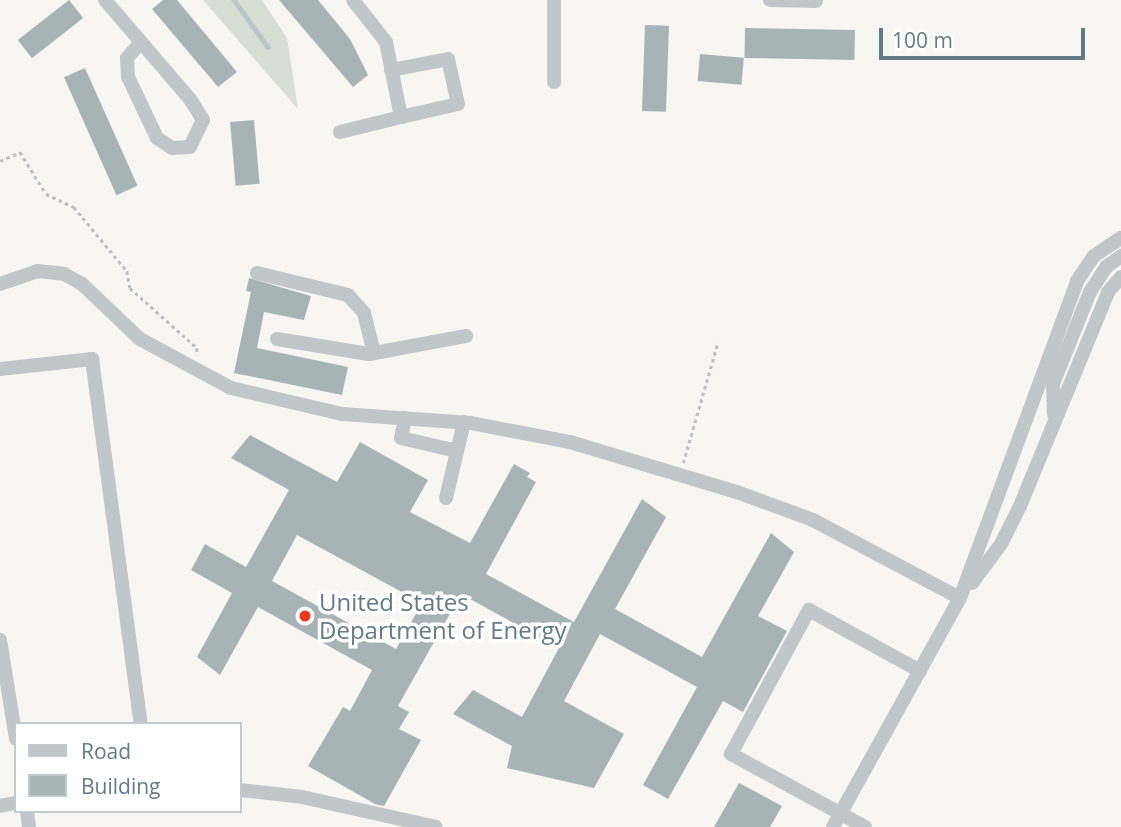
<!DOCTYPE html>
<style>
body{margin:0}
#map{position:relative;width:1121px;height:827px;overflow:hidden;background:#f7f6f3;font-family:"Open Sans",sans-serif}
div>[style]{position:absolute}
.green>*{inset:0;background:#d9ded4}
.stream>*{height:4.5px;margin:-2.25px;padding:0 2.25px;transform-origin:2.25px;border-radius:2.25px;background:#b9c7ca}
.building>*{inset:0;background:#a8b3b6;transform-origin:0 0}
.path>*{height:2.5px;margin-top:-1.25px;transform-origin:0;background:repeating-linear-gradient(90deg,#bbbfc1 0 3.5px,transparent 0 7px)}
.minor>*{height:14px;margin:-7px;padding:0 7px;transform-origin:7px;border-radius:7px;background:#c1c7c9}
.dots>*{width:19px;height:19px;translate:-50% -50%;box-sizing:border-box;border:4px solid #fff;border-radius:50%}
span{translate:-50% -50%;white-space:nowrap;text-align:center;line-height:1.15;-webkit-text-stroke:7px #fff;paint-order:stroke}
.poi-label{font-size:24px;color:#647a85}
.left{translate:0 -50%;text-align:left}
.legend{position:absolute;left:14px;top:722px;width:228px;height:91px;box-sizing:border-box;background:#fff;border:2px solid #c1cace;margin:0;padding:9px 12px;list-style:none;font-size:21px;color:#647a85}
.legend li{display:flex;align-items:center;gap:14px;height:35px}
.legend b{width:35px;border:2px solid #c1cace}
.scale{position:absolute;left:879px;top:28px;width:206px;height:32px;box-sizing:border-box;border:4px solid #647a85;border-top:0;padding-left:9px;font-size:21px;line-height:24px;white-space:nowrap;color:#647a85;-webkit-text-stroke:5px #fff;paint-order:stroke}
</style>
<div id="map">
<div class="green">
<div style="clip-path:polygon(203px 0,262px 0,287px 38px,298px 109px)"></div>
</div>
<div class="stream">
<div style="left:234px;top:0;width:58px;rotate:54.1deg"></div>
</div>
<div class="building">
<div style="left:69px;top:0;width:23px;height:65px;rotate:52deg"></div>
<div style="clip-path:polygon(163px 0,177px 0,237px 72px,218px 87px,152px 9px)"></div>
<div style="clip-path:polygon(279px 0,318px 0,350px 39px,368px 75px,353px 87px)"></div>
<div style="left:645px;top:25px;width:24px;height:86px;rotate:2deg"></div>
<div style="left:745px;top:28px;width:110px;height:30px;rotate:1deg"></div>
<div style="left:700px;top:54px;width:44px;height:27px;rotate:5deg"></div>
<div style="left:85px;top:68px;width:129px;height:23px;rotate:66deg"></div>
<div style="left:254px;top:120px;width:64px;height:24px;rotate:85deg"></div>
<div style="clip-path:polygon(249px 278px,311px 296px,304px 320px,264px 312px,257px 348px,348px 367px,342px 395px,234px 373px,251px 292px,246px 291px)"></div>
<div style="clip-path:polygon(evenodd,250px 435px,337px 482px,360px 442px,428px 480px,410px 512px,470px 543px,514px 464px,530px 473px,527px 477px,536px 482px,486px 574px,574px 622px,642px 499px,666px 517px,615px 609px,702px 657px,771px 533px,794px 552px,758px 616px,787px 631px,743px 712px,723px 701px,668px 799px,643px 785px,697px 687px,600px 634px,564px 701px,624px 734px,594px 788px,507px 768px,512px 746px,453px 714px,473px 690px,522px 717px,559px 648px,461px 594px,398px 706px,409px 712px,399px 729px,421px 740px,384px 806px,375px 804px,308px 766px,343px 707px,350px 711px,372px 670px,258px 607px,220px 675px,197px 657px,232px 593px,191px 570px,205px 544px,246px 567px,289px 490px,231px 458px,250px 435px,297px 535px,422px 603px,396px 649px,272px 581px,297px 535px)"></div>
<div style="clip-path:polygon(739px 783px,782px 806px,770px 827px,714px 827px)"></div>
</div>
<div class="path">
<div style="left:0;top:161px;width:22px;rotate:-24deg"></div>
<div style="left:20px;top:152px;width:49px;rotate:58.2deg"></div>
<div style="left:46px;top:194px;width:31px;rotate:25deg"></div>
<div style="left:74px;top:207px;width:83px;rotate:50.4deg"></div>
<div style="left:127px;top:271px;width:17px;rotate:80deg"></div>
<div style="left:130px;top:288px;width:90px;rotate:41.8deg"></div>
<div style="left:197px;top:348px;width:7px;rotate:90deg"></div>
<div style="left:683px;top:463px;width:126px;rotate:-73.9deg"></div>
</div>
<div class="minor">
<div style="left:105px;top:0;width:130px;rotate:49.4deg"></div>
<div style="left:190px;top:99px;width:25px;rotate:58deg"></div>
<div style="left:203px;top:120px;width:30px;rotate:116deg"></div>
<div style="left:190px;top:147px;width:18px;rotate:177deg"></div>
<div style="left:172px;top:148px;width:18px;rotate:-146deg"></div>
<div style="left:157px;top:138px;width:68px;rotate:-115.4deg"></div>
<div style="left:128px;top:77px;width:19px;rotate:-93deg"></div>
<div style="left:127px;top:58px;width:21px;rotate:-49deg"></div>
<div style="left:770px;top:0;width:46px;rotate:1.2deg"></div>
<div style="left:391px;top:70px;width:58px;rotate:-10.9deg"></div>
<div style="left:448px;top:59px;width:46px;rotate:77.5deg"></div>
<div style="left:458px;top:104px;width:58px;rotate:167.2deg"></div>
<div style="left:554px;top:82px;width:82px;rotate:-90deg"></div>
<div style="left:340px;top:132px;width:63px;rotate:-13.8deg"></div>
<div style="left:401px;top:117px;width:76px;rotate:-101.3deg"></div>
<div style="left:386px;top:42px;width:53px;rotate:-128.2deg"></div>
<div style="left:257px;top:273px;width:94px;rotate:13.6deg"></div>
<div style="left:348px;top:295px;width:24px;rotate:48deg"></div>
<div style="left:364px;top:313px;width:41px;rotate:76deg"></div>
<div style="left:0;top:284px;width:39px;rotate:-19deg"></div>
<div style="left:37px;top:271px;width:27px;rotate:6deg"></div>
<div style="left:64px;top:274px;width:21px;rotate:29deg"></div>
<div style="left:82px;top:284px;width:80px;rotate:43.5deg"></div>
<div style="left:140px;top:339px;width:103px;rotate:28.3deg"></div>
<div style="left:231px;top:388px;width:114px;rotate:13.2deg"></div>
<div style="left:342px;top:414px;width:129px;rotate:4deg"></div>
<div style="left:471px;top:423px;width:101px;rotate:10.9deg"></div>
<div style="left:570px;top:442px;width:174px;rotate:16.7deg"></div>
<div style="left:737px;top:492px;width:81px;rotate:20.2deg"></div>
<div style="left:813px;top:520px;width:166px;rotate:28deg"></div>
<div style="left:277px;top:339px;width:93px;rotate:9.3deg"></div>
<div style="left:369px;top:354px;width:99px;rotate:-10.5deg"></div>
<div style="left:0;top:369px;width:93px;rotate:-6.2deg"></div>
<div style="left:92px;top:359px;width:368px;rotate:82.4deg"></div>
<div style="left:1054px;top:414px;width:30px;rotate:-92deg"></div>
<div style="left:1053px;top:384px;width:99px;rotate:-68.1deg"></div>
<div style="left:1090px;top:292px;width:30px;rotate:-57deg"></div>
<div style="left:1106px;top:267px;width:19px;rotate:-36deg"></div>
<div style="left:405px;top:418px;width:20px;rotate:101deg"></div>
<div style="left:401px;top:438px;width:57px;rotate:13.1deg"></div>
<div style="left:446px;top:498px;width:78px;rotate:-76.7deg"></div>
<div style="left:972px;top:583px;width:49px;rotate:-53.4deg"></div>
<div style="left:1001px;top:544px;width:42px;rotate:-63.4deg"></div>
<div style="left:1020px;top:506px;width:231px;rotate:-67.6deg"></div>
<div style="left:1108px;top:292px;width:20px;rotate:-49deg"></div>
<div style="left:0;top:640px;width:100px;rotate:80.8deg"></div>
<div style="left:240px;top:790px;width:62px;rotate:6.4deg"></div>
<div style="left:302px;top:797px;width:137px;rotate:12.6deg"></div>
<div style="left:0;top:806px;width:16px;rotate:-11deg"></div>
<div style="left:27px;top:811px;width:16px;rotate:83deg"></div>
<div style="left:833px;top:827px;width:262px;rotate:-61deg"></div>
<div style="left:960px;top:598px;width:338px;rotate:-69.7deg"></div>
<div style="left:1077px;top:281px;width:30px;rotate:-56deg"></div>
<div style="left:1094px;top:256px;width:32px;rotate:-34deg"></div>
<div style="left:865px;top:827px;width:153px;rotate:-151.4deg"></div>
<div style="left:731px;top:754px;width:164px;rotate:-61.6deg"></div>
<div style="left:809px;top:610px;width:127px;rotate:28.8deg"></div>
</div>
<div class="dots">
<div style="left:305px;top:616px;background:#ea371f"></div>
</div>
<div class="poi-label">
<span class="left" style="left:319px;top:616px">United States<br>Department of Energy</span>
</div>
<ul class="legend">
<li><b style="height:9px;background:#c1c7c9"></b>Road</li>
<li><b style="height:19px;background:#a8b3b6"></b>Building</li>
</ul>
<div class="scale">100 m</div>
</div>
